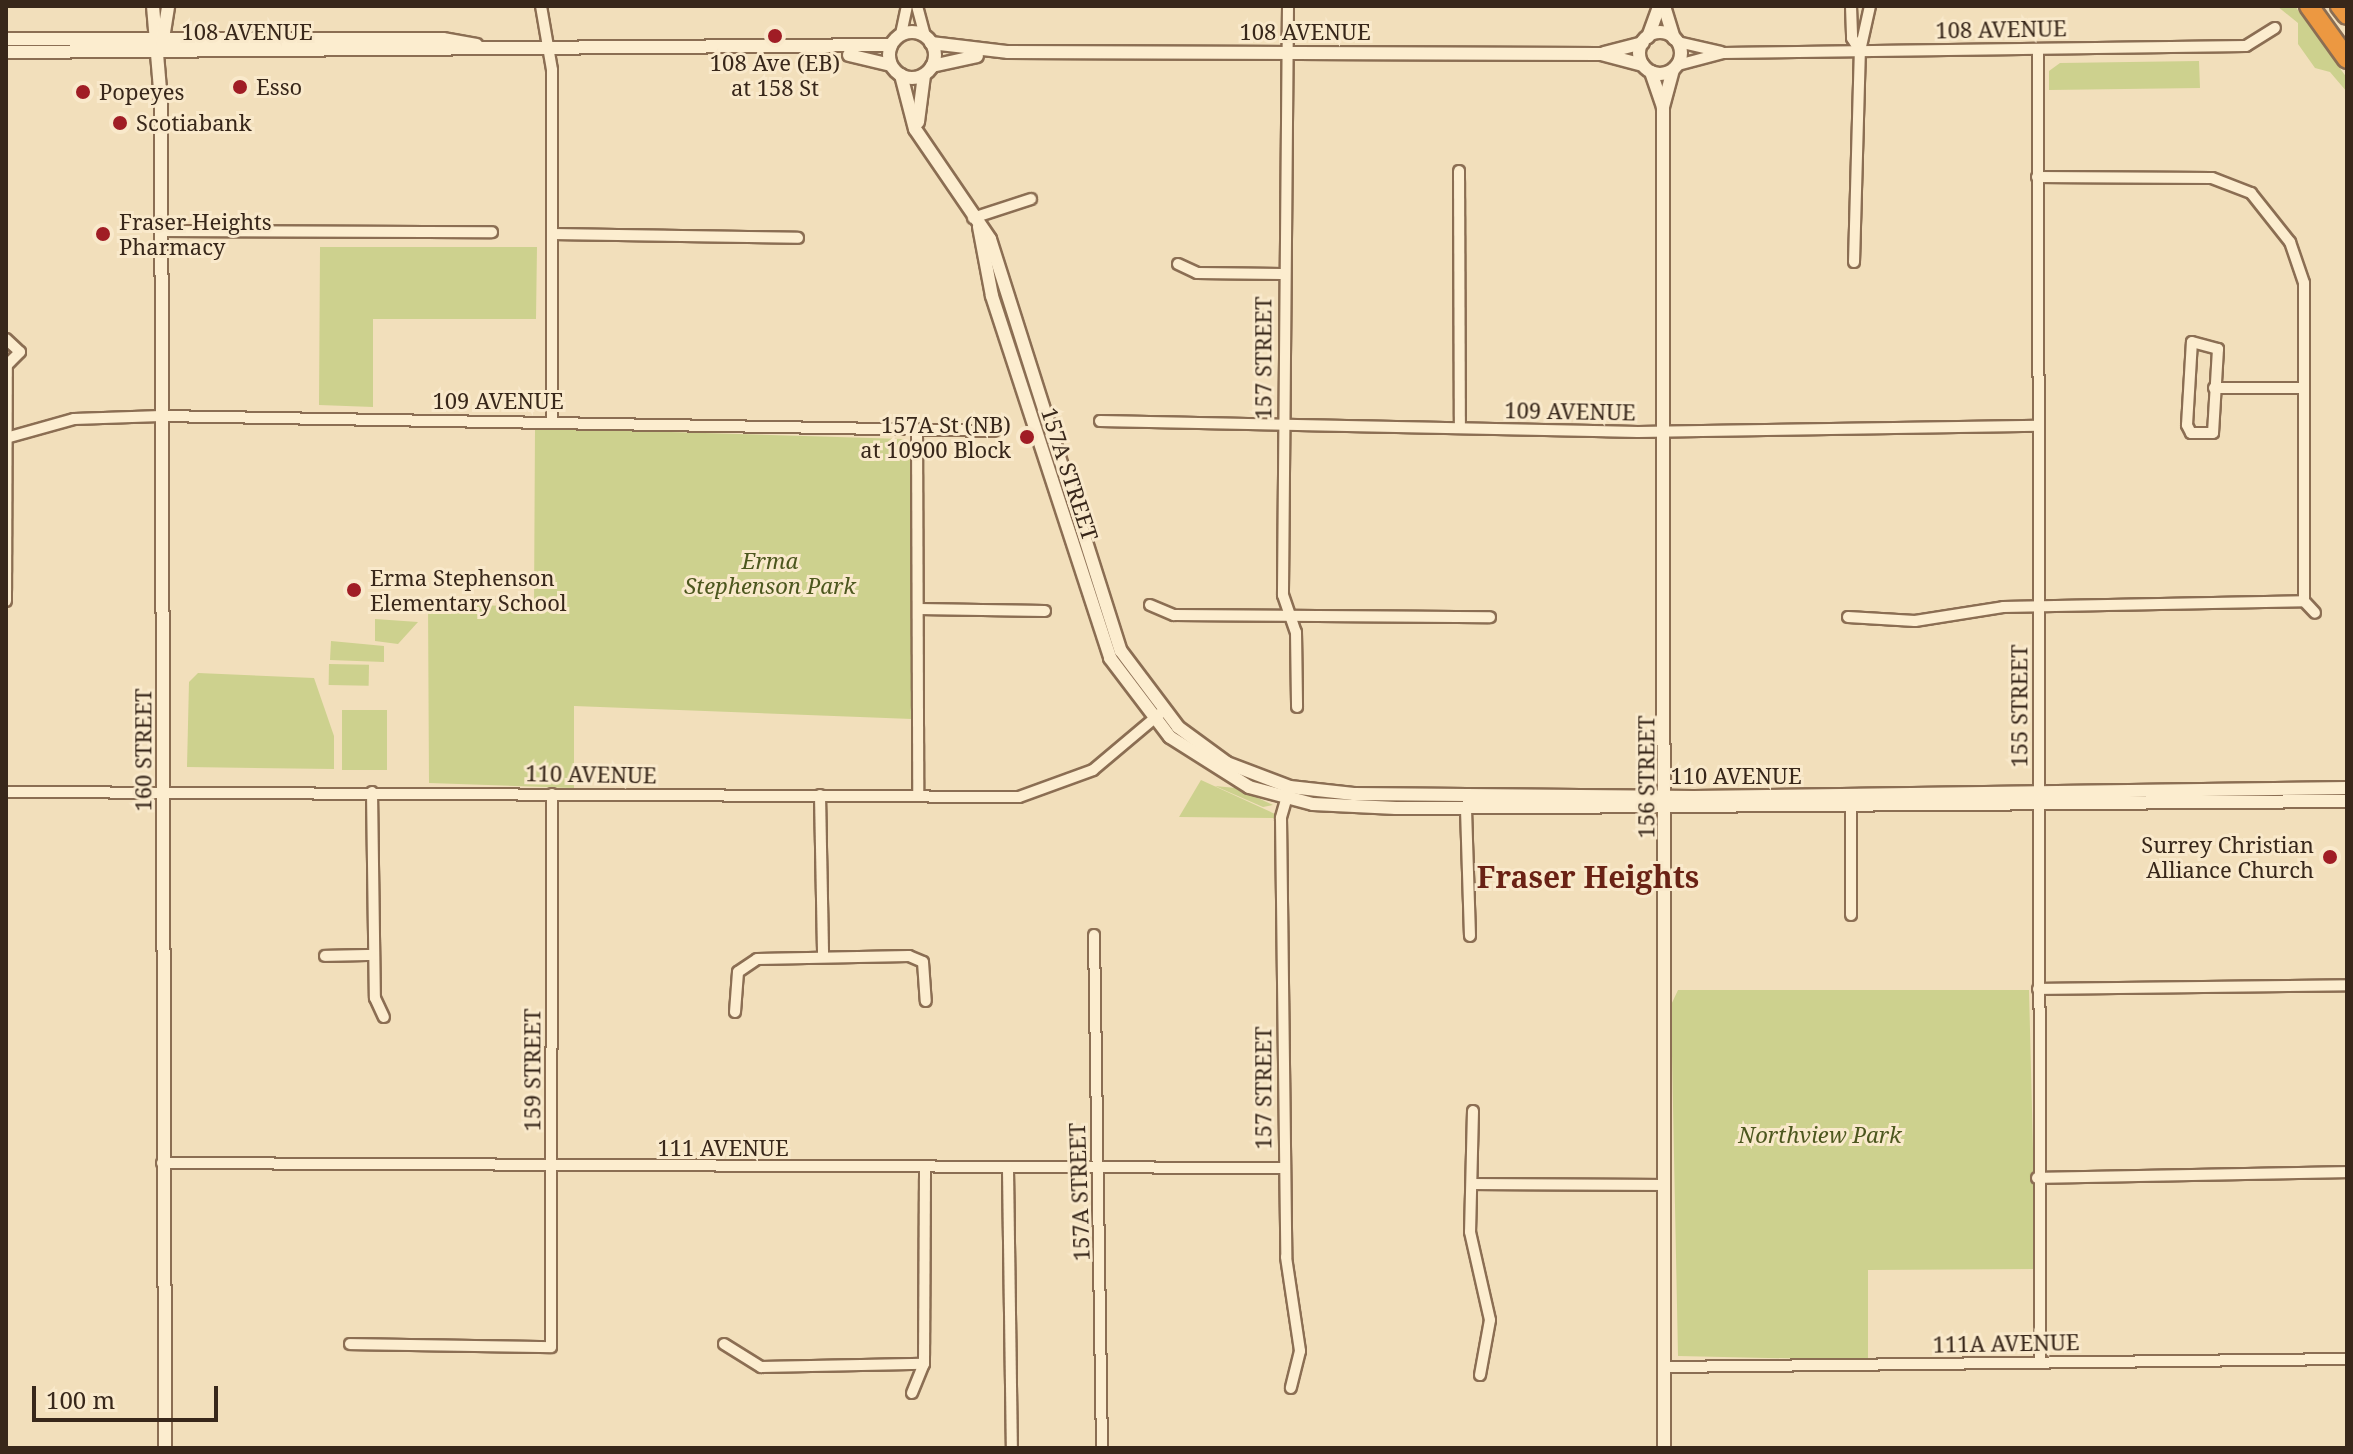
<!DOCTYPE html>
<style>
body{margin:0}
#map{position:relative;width:2353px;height:1454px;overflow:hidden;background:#f2dfbb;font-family:"Noto Serif",serif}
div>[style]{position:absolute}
.green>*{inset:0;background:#cdd18e;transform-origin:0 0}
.roads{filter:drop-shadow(2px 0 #8b6e53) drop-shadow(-2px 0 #8b6e53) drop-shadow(0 2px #8b6e53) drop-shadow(0 -2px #8b6e53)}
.minor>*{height:10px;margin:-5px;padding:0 5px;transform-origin:5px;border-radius:5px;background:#fcedcf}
.tertiary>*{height:12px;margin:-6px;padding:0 6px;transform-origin:6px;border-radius:6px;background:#fcedcf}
.tertiary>.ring{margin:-6px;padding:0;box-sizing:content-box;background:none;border:12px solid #fcedcf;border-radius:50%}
.motorway>*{height:18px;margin:-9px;padding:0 9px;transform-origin:9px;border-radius:9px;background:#ec9841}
.dots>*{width:22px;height:22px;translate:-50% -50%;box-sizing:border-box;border:4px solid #f9e9cb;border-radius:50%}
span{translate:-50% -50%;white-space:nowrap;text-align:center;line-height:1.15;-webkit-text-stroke:6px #f9e9cb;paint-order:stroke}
.street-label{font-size:22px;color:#38271a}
.poi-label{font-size:22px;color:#38271a}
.left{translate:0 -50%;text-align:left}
.right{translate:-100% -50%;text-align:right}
.park-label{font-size:22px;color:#4c571e;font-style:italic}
.district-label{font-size:30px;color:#6a2215;font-weight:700}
.frame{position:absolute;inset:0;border:8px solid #38271a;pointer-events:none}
.scale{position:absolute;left:32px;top:1386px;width:186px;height:36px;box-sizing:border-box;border:4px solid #38271a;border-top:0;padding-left:10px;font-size:24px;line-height:28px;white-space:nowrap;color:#38271a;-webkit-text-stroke:6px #f9e9cb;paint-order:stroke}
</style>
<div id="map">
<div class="green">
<div style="clip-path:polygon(2277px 6px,2295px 6px,2347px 78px,2347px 92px,2330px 72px,2315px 68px,2298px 44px,2298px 23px)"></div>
<div style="clip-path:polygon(2199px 61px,2200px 88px,2049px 90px,2049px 71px,2060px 63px)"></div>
<div style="clip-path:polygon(320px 247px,537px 247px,536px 319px,373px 319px,373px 407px,319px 405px)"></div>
<div style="clip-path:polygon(535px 428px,904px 439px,911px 454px,912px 719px,574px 706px,574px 788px,429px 783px,428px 605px,534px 606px)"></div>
<div style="clip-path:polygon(375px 619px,418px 622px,398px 644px,375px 641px)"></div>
<div style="clip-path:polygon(331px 641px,384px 646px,384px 662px,330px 660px)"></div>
<div style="left:329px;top:664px;width:40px;height:21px;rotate:1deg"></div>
<div style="clip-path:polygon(198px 673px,314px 678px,334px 736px,334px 769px,187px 767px,189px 682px)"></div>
<div style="left:342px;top:710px;width:45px;height:60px"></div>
<div style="clip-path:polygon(1201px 780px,1275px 814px,1275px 818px,1179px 817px)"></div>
<div style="clip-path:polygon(1215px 786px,1236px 788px,1273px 805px,1263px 807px)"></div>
<div style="clip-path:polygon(1678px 990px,2029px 990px,2036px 1269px,1868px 1270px,1868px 1360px,1678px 1356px,1671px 1005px)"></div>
</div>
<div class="roads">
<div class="minor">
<div style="left:541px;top:6px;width:65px;rotate:80.2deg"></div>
<div style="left:552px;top:70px;width:350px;rotate:90deg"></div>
<div style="left:917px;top:6px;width:31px;rotate:75deg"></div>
<div style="left:1288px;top:6px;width:589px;rotate:90.49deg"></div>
<div style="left:1283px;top:595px;width:39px;rotate:71deg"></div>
<div style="left:1296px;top:632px;width:75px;rotate:89.2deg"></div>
<div style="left:1851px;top:6px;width:32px;rotate:88deg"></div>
<div style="left:1852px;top:38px;width:15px;rotate:58deg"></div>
<div style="left:901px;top:34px;width:29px;rotate:-78deg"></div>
<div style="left:1678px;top:42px;width:44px;rotate:13.1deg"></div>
<div style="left:2038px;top:49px;width:1314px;rotate:89.91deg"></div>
<div style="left:1678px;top:65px;width:47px;rotate:-14.9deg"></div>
<div style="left:1723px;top:53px;width:523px;rotate:-0.77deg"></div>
<div style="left:2246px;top:46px;width:34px;rotate:-32deg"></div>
<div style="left:1459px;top:171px;width:257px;rotate:89.8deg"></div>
<div style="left:2037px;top:177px;width:175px;rotate:0.3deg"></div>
<div style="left:2212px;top:178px;width:42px;rotate:21deg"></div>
<div style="left:2251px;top:193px;width:63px;rotate:51.5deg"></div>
<div style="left:2290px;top:242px;width:43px;rotate:71.1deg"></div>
<div style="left:2304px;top:283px;width:318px;rotate:90deg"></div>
<div style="left:973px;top:218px;width:61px;rotate:-18.1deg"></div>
<div style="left:161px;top:231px;width:331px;rotate:0.2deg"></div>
<div style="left:552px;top:234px;width:246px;rotate:0.9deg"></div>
<div style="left:1854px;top:262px;width:211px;rotate:-88.4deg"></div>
<div style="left:1860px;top:51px;width:46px;rotate:-77.5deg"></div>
<div style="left:1178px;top:264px;width:21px;rotate:25deg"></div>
<div style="left:1197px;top:273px;width:85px;rotate:0.7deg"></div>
<div style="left:6px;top:339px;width:19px;rotate:43deg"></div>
<div style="left:20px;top:352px;width:20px;rotate:135deg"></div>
<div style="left:2192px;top:342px;width:27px;rotate:15deg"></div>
<div style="left:2218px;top:349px;width:84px;rotate:93.4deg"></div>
<div style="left:2213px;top:433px;width:22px;rotate:180deg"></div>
<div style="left:2191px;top:433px;width:9px;rotate:-117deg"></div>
<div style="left:2187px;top:425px;width:83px;rotate:-86.6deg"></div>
<div style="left:2214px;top:388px;width:90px"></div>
<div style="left:1100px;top:421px;width:538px;rotate:1.17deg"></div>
<div style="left:1638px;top:432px;width:401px;rotate:-0.9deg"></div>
<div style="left:917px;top:429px;width:367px;rotate:89.8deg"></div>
<div style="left:6px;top:438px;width:71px;rotate:-15.6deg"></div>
<div style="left:74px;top:419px;width:87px;rotate:-2deg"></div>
<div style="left:161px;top:416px;width:833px;rotate:1.03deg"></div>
<div style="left:6px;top:601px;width:234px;rotate:-89.8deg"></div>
<div style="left:2304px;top:601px;width:16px;rotate:47deg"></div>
<div style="left:1150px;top:605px;width:26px;rotate:23deg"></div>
<div style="left:1174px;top:615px;width:316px;rotate:0.4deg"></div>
<div style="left:919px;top:609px;width:126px;rotate:0.9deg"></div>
<div style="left:1848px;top:617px;width:67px;rotate:3.4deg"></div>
<div style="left:1915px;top:621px;width:89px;rotate:-9deg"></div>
<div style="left:2003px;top:607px;width:301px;rotate:-1.1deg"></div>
<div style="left:6px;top:792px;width:1013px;rotate:0.28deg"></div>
<div style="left:1019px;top:797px;width:79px;rotate:-20deg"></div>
<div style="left:1093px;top:770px;width:92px;rotate:-40.1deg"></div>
<div style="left:372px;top:792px;width:206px;rotate:89.2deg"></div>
<div style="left:375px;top:998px;width:21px;rotate:65deg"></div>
<div style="left:1288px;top:793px;width:26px;rotate:106deg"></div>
<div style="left:1281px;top:818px;width:439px;rotate:89.3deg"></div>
<div style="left:1286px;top:1257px;width:95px;rotate:81.5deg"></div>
<div style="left:1300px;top:1351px;width:38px;rotate:104deg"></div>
<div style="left:820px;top:795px;width:162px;rotate:88.9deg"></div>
<div style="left:1851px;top:797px;width:118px;rotate:90deg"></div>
<div style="left:1466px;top:809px;width:127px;rotate:88.2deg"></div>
<div style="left:1094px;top:935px;width:513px;rotate:89.11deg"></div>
<div style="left:325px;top:956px;width:49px;rotate:-1.2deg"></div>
<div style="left:2038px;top:989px;width:309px;rotate:-0.7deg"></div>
<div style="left:735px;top:1012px;width:40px;rotate:-85.7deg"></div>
<div style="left:738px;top:972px;width:23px;rotate:-34deg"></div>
<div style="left:757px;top:959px;width:152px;rotate:-1.1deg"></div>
<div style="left:909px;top:956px;width:15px;rotate:23deg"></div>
<div style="left:923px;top:962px;width:39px;rotate:86deg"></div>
<div style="left:1473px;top:1111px;width:121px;rotate:91.4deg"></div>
<div style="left:1470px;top:1232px;width:90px;rotate:77.2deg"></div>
<div style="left:1490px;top:1320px;width:56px;rotate:100.3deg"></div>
<div style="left:162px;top:1163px;width:1122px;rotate:0.26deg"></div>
<div style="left:1008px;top:1170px;width:278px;rotate:89.2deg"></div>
<div style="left:2037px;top:1178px;width:310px;rotate:-1.1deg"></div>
<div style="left:1473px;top:1184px;width:189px;rotate:0.3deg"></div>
<div style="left:350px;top:1344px;width:201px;rotate:0.9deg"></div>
<div style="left:551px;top:1347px;width:553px;rotate:-89.9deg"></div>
<div style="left:724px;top:1344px;width:44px;rotate:31.9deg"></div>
<div style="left:761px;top:1367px;width:163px;rotate:-1.1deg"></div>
<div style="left:1665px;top:1367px;width:682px;rotate:-0.67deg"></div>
<div style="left:912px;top:1393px;width:31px;rotate:-68deg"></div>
<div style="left:924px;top:1364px;width:194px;rotate:-89.7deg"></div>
</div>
<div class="tertiary">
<div style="left:153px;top:6px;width:95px;rotate:85.2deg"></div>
<div style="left:161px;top:101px;width:1347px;rotate:89.83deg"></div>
<div style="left:1664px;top:6px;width:34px;rotate:73deg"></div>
<div class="ring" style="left:889px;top:32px;width:34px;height:34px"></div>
<div class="ring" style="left:1639px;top:32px;width:30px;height:30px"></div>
<div style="left:1648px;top:37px;width:33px;rotate:-70deg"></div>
<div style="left:6px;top:39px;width:437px"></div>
<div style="left:443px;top:39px;width:34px;rotate:10deg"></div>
<div style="left:931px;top:43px;width:78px;rotate:6.7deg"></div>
<div style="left:1008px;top:52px;width:593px;rotate:0.19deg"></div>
<div style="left:1601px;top:54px;width:43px;rotate:14.7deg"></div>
<div style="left:162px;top:45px;width:39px;rotate:-81deg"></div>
<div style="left:6px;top:52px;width:885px;rotate:-0.45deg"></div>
<div style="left:1604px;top:53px;width:40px;rotate:-14.4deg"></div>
<div style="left:849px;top:55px;width:43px;rotate:13.4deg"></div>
<div style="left:932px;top:66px;width:46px;rotate:-12.5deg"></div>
<div style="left:1651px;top:72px;width:37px;rotate:71deg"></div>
<div style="left:901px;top:75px;width:56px;rotate:75.5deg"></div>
<div style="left:915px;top:129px;width:133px;rotate:55.7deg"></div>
<div style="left:990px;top:239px;width:432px;rotate:72.4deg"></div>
<div style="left:1121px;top:651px;width:95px;rotate:53.1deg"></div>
<div style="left:1178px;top:727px;width:61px;rotate:36.3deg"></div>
<div style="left:1227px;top:763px;width:67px;rotate:20.9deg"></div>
<div style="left:1290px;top:787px;width:64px;rotate:6.2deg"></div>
<div style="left:1354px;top:794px;width:340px;rotate:0.5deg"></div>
<div style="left:1694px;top:797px;width:653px;rotate:-0.79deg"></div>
<div style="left:918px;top:122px;width:47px;rotate:-82.7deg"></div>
<div style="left:979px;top:227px;width:70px;rotate:79.3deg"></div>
<div style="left:992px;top:296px;width:381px;rotate:71.9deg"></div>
<div style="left:1110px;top:658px;width:99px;rotate:52.8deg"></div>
<div style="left:1170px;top:737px;width:93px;rotate:32.3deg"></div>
<div style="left:1249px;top:787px;width:66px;rotate:14.9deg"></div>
<div style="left:1313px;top:804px;width:83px;rotate:2.8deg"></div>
<div style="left:1396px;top:808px;width:951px;rotate:-0.42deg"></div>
<div style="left:1664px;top:1448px;width:1341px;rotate:-90.04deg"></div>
<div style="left:1663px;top:107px;width:38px;rotate:-75deg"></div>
</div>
<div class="motorway">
<div style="left:2309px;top:6px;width:65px;rotate:54.4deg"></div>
<div style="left:2340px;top:6px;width:11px;rotate:52deg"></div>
</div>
</div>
<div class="dots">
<div style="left:775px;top:36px;background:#a01d25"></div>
<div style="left:240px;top:87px;background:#a01d25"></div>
<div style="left:83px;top:92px;background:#a01d25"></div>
<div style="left:120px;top:123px;background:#a01d25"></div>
<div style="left:103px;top:234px;background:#a01d25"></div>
<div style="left:1027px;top:437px;background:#a01d25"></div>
<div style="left:354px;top:590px;background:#a01d25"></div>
<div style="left:2330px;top:857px;background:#a01d25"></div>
</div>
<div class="street-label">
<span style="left:2001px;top:29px;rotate:-1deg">108 AVENUE</span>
<span style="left:247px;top:32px">108 AVENUE</span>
<span style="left:1305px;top:32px">108 AVENUE</span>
<span style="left:1263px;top:358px;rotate:-90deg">157 STREET</span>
<span style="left:498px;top:401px">109 AVENUE</span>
<span style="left:1570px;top:411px;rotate:1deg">109 AVENUE</span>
<span style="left:1070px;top:474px;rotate:72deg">157A STREET</span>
<span style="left:2019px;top:706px;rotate:-90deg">155 STREET</span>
<span style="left:143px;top:750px;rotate:-90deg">160 STREET</span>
<span style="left:591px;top:774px;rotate:1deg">110 AVENUE</span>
<span style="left:1736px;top:776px">110 AVENUE</span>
<span style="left:1646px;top:777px;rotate:-90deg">156 STREET</span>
<span style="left:532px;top:1070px;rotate:-90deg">159 STREET</span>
<span style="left:1263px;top:1088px;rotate:-90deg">157 STREET</span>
<span style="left:723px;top:1148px">111 AVENUE</span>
<span style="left:1079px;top:1192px;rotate:-92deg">157A STREET</span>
<span style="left:2006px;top:1343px;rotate:-1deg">111A AVENUE</span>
</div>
<div class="poi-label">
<span style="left:775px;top:75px">108 Ave (EB)<br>at 158 St</span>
<span class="left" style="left:256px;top:87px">Esso</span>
<span class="left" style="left:99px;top:92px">Popeyes</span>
<span class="left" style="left:136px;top:123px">Scotiabank</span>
<span class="left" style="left:119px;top:234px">Fraser Heights<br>Pharmacy</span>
<span class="right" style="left:1011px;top:437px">157A St (NB)<br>at 10900 Block</span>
<span class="left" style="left:370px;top:590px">Erma Stephenson<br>Elementary School</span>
<span class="right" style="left:2314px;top:857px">Surrey Christian<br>Alliance Church</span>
</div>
<div class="park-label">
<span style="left:770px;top:573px">Erma<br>Stephenson Park</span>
<span style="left:1820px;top:1135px">Northview Park</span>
</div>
<div class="district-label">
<span style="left:1588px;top:877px">Fraser Heights</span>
</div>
<div class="frame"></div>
<div class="scale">100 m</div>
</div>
